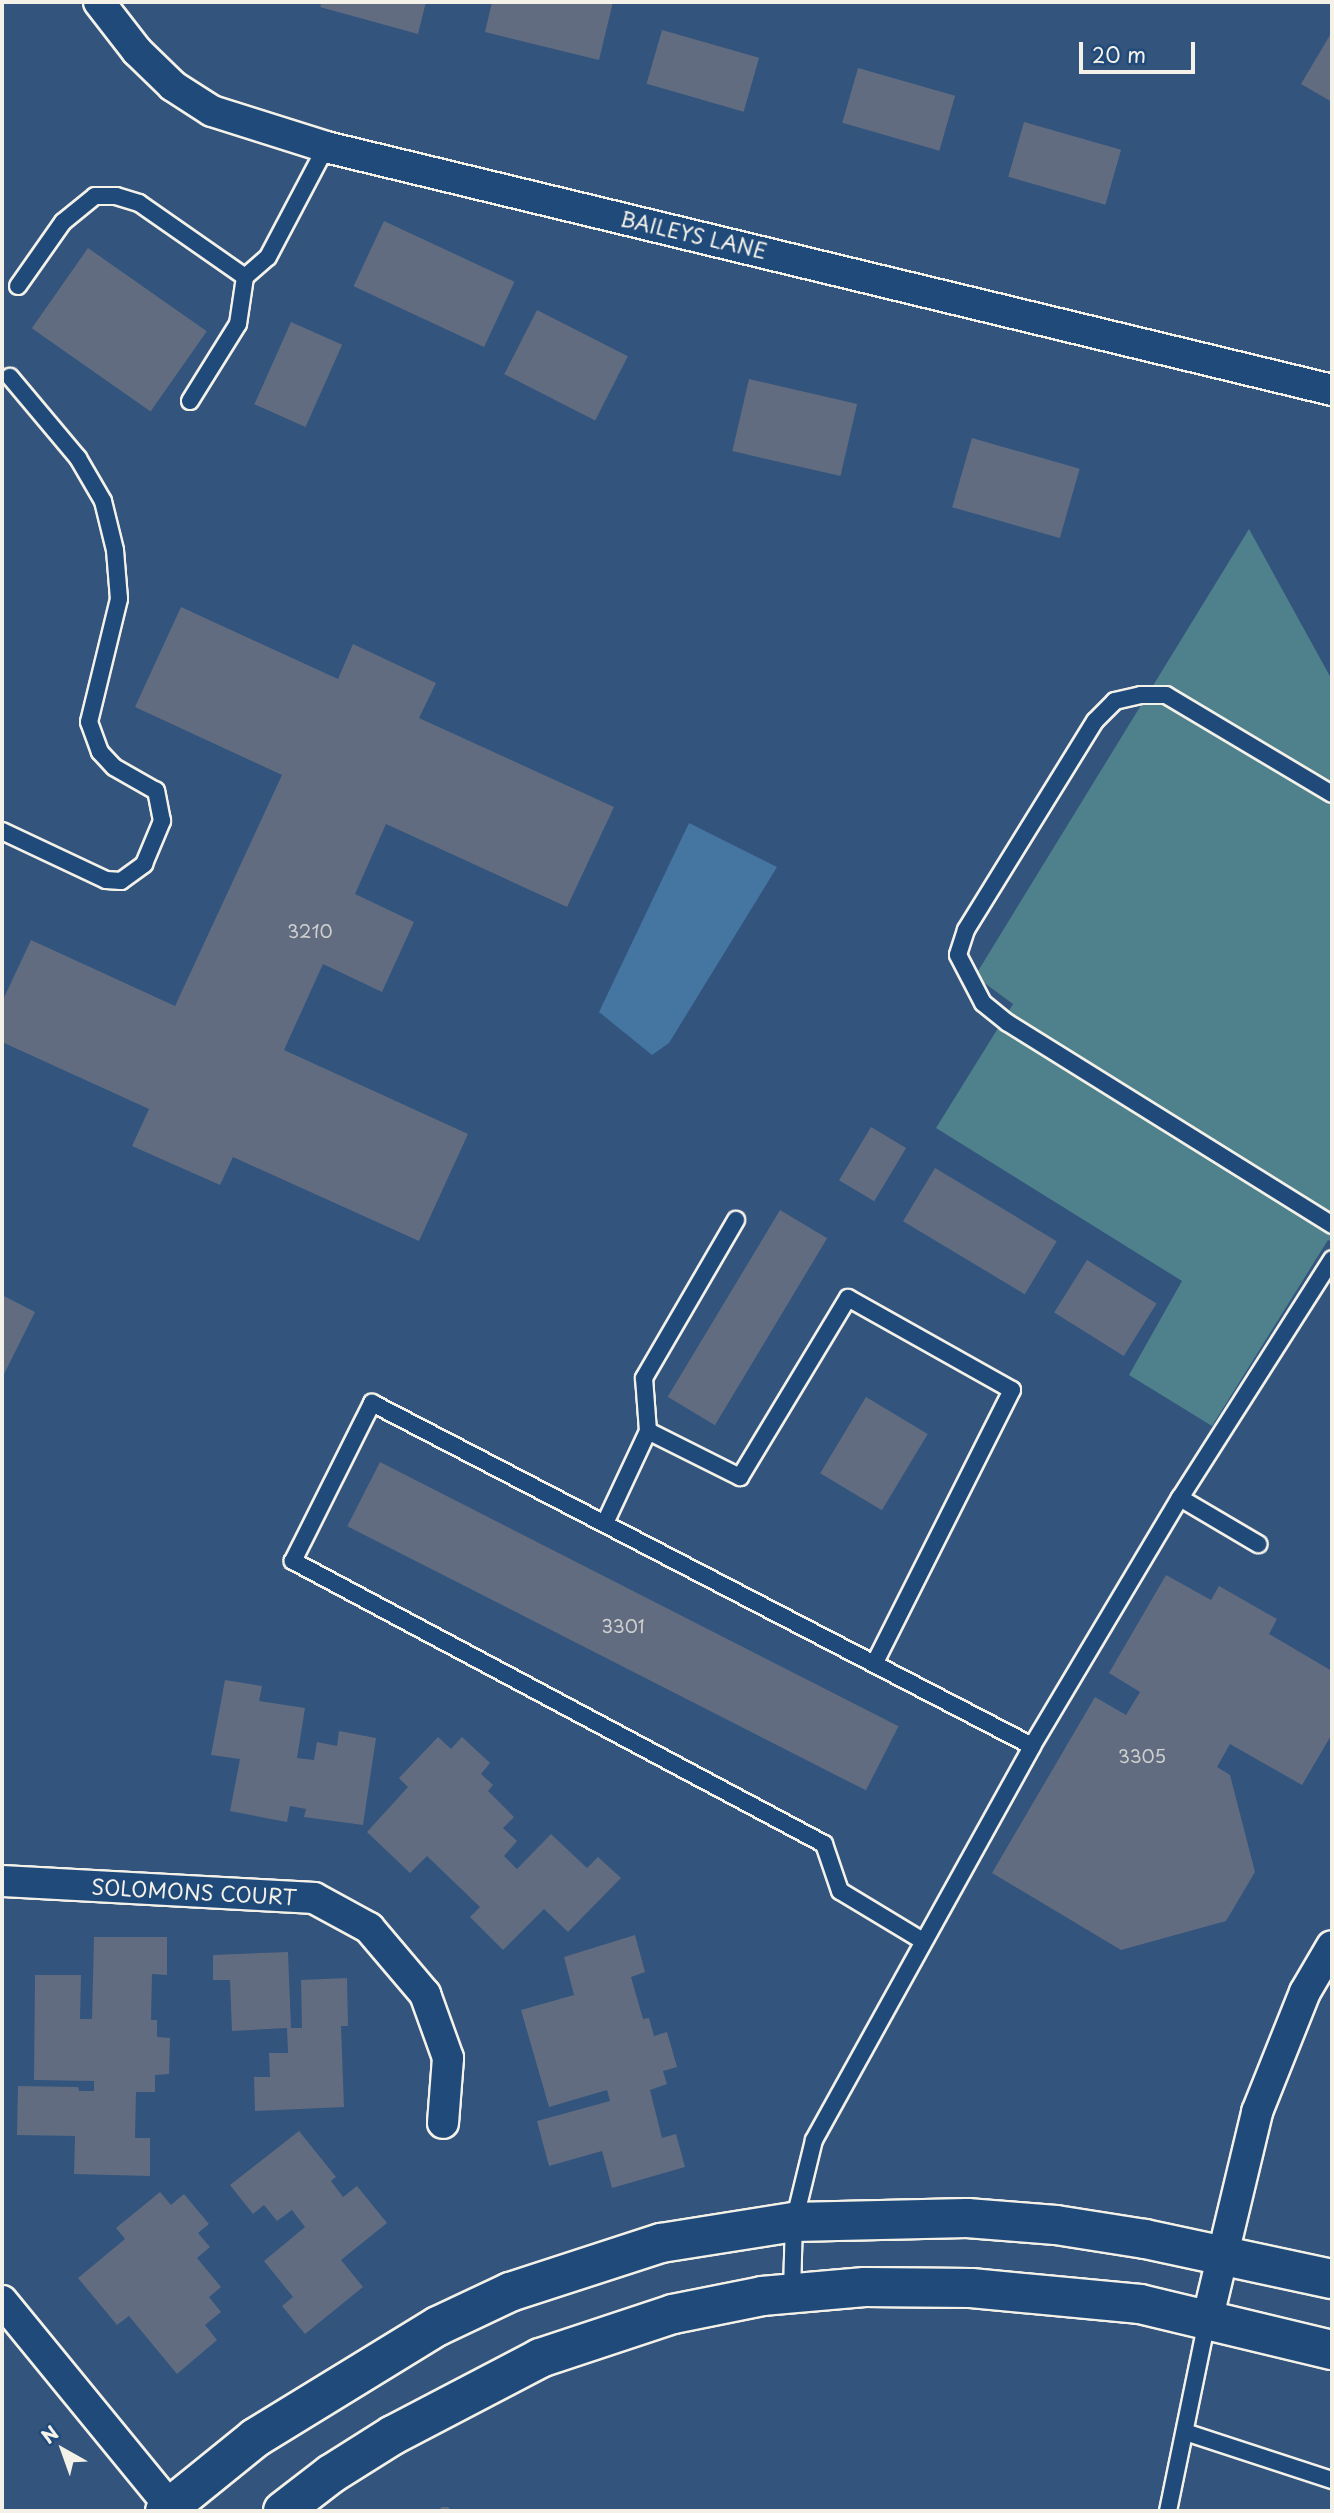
<!DOCTYPE html>
<style>
body{margin:0}
#map{position:relative;width:1334px;height:2513px;overflow:hidden;background:#33547c;font-family:"Playpen Sans",sans-serif}
div>[style]{position:absolute}
.green>*{inset:0;background:#4e818c}
.water>*{inset:0;background:#4575a1}
.building>*{inset:0;background:#616c81;transform-origin:0 0}
.roads{filter:drop-shadow(2px 0 #f4f1e8) drop-shadow(-2px 0 #f4f1e8) drop-shadow(0 2px #f4f1e8) drop-shadow(0 -2px #f4f1e8)}
.lane>*{height:16px;margin:-8px;padding:0 8px;transform-origin:8px;border-radius:8px;background:#1f4a7a}
.street>*{height:30px;margin:-15px;padding:0 15px;transform-origin:15px;border-radius:15px;background:#1f4a7a}
.secondary>*{height:38px;margin:-19px;padding:0 19px;transform-origin:19px;border-radius:19px;background:#1f4a7a}
span{translate:-50% -50%;white-space:nowrap;text-align:center;line-height:1.15;-webkit-text-stroke:5px #1f4a7a;paint-order:stroke}
.number-label{font-size:18px;color:#cfd0ce}
.number-label span{-webkit-text-stroke-width:0}
.street-label{font-size:21px;color:#f4f1e8}
.frame{position:absolute;inset:0;border:4px solid #f4f1e8;pointer-events:none}
.north{position:absolute;left:28px;top:2415px;width:70px;height:70px;-webkit-text-stroke:5px #1f4a7a;paint-order:stroke;rotate:320deg;font-size:19px;font-weight:700;line-height:28px;text-align:center;color:#f4f1e8}
.north::after{content:'';display:block;margin:auto;width:24px;height:32px;background:#f4f1e8;clip-path:polygon(50% 0,100% 100%,50% 72%,0 100%)}
.scale{position:absolute;left:1079px;top:42px;width:116px;height:32px;box-sizing:border-box;border:4px solid #f4f1e8;border-top:0;padding-left:9px;font-size:21px;line-height:24px;white-space:nowrap;color:#f4f1e8;-webkit-text-stroke:5px #1f4a7a;paint-order:stroke}
</style>
<div id="map">
<div class="green">
<div style="clip-path:polygon(1249px 529px,1332px 680px,1332px 1242px,1328px 1240px,1212px 1426px,1129px 1375px,1182px 1281px,936px 1128px,1013px 1004px,975px 976px)"></div>
</div>
<div class="water">
<div style="clip-path:polygon(689px 823px,777px 867px,669px 1043px,652px 1055px,599px 1012px)"></div>
</div>
<div class="building">
<div style="clip-path:polygon(322px 2px,426px 2px,418px 34px,320px 7px)"></div>
<div style="clip-path:polygon(492px 2px,613px 2px,599px 60px,485px 32px)"></div>
<div style="left:662px;top:30px;width:101px;height:56px;rotate:16deg"></div>
<div style="clip-path:polygon(1330px 35px,1332px 36px,1332px 102px,1301px 84px)"></div>
<div style="left:858px;top:68px;width:101px;height:57px;rotate:16deg"></div>
<div style="left:1024px;top:122px;width:101px;height:57px;rotate:16deg"></div>
<div style="left:384px;top:221px;width:144px;height:72px;rotate:25deg"></div>
<div style="left:88px;top:248px;width:145px;height:98px;rotate:35deg"></div>
<div style="left:537px;top:310px;width:102px;height:72px;rotate:27deg"></div>
<div style="left:291px;top:322px;width:56px;height:90px;rotate:24deg"></div>
<div style="left:749px;top:379px;width:111px;height:74px;rotate:13deg"></div>
<div style="left:972px;top:438px;width:112px;height:72px;rotate:16deg"></div>
<div style="clip-path:polygon(181px 607px,338px 679px,353px 644px,436px 683px,419px 718px,614px 807px,567px 907px,386px 824px,355px 894px,414px 922px,382px 992px,323px 964px,284px 1050px,468px 1134px,419px 1241px,233px 1157px,220px 1185px,132px 1146px,149px 1109px,2px 1042px,2px 1002px,31px 940px,175px 1006px,282px 775px,135px 707px)"></div>
<div style="left:871px;top:1127px;width:41px;height:62px;rotate:31deg"></div>
<div style="left:935px;top:1168px;width:142px;height:62px;rotate:31deg"></div>
<div style="left:780px;top:1210px;width:55px;height:218px;rotate:31deg"></div>
<div style="left:1087px;top:1260px;width:82px;height:62px;rotate:32deg"></div>
<div style="clip-path:polygon(4px 1296px,35px 1312px,2px 1378px,2px 1301px)"></div>
<div style="left:866px;top:1397px;width:72px;height:89px;rotate:31deg"></div>
<div style="left:380px;top:1462px;width:582px;height:72px;rotate:27deg"></div>
<div style="clip-path:polygon(1166px 1575px,1211px 1600px,1219px 1586px,1277px 1619px,1269px 1634px,1332px 1671px,1332px 1734px,1302px 1785px,1230px 1744px,1217px 1767px,1230px 1775px,1255px 1872px,1226px 1921px,1121px 1950px,992px 1873px,1095px 1697px,1126px 1715px,1140px 1692px,1109px 1673px)"></div>
<div style="clip-path:polygon(225px 1680px,262px 1686px,259px 1701px,305px 1708px,297px 1758px,314px 1760px,317px 1742px,337px 1746px,339px 1731px,376px 1738px,363px 1825px,304px 1817px,306px 1809px,290px 1806px,287px 1822px,230px 1811px,240px 1759px,211px 1755px)"></div>
<div style="clip-path:polygon(438px 1737px,451px 1749px,462px 1737px,490px 1763px,481px 1774px,493px 1785px,488px 1791px,514px 1817px,503px 1828px,517px 1841px,504px 1856px,517px 1869px,551px 1834px,587px 1868px,598px 1857px,621px 1878px,568px 1932px,544px 1909px,503px 1950px,470px 1917px,480px 1907px,427px 1856px,410px 1873px,367px 1832px,408px 1787px,399px 1778px)"></div>
<div style="clip-path:polygon(635px 1935px,645px 1972px,631px 1977px,643px 2019px,649px 2018px,654px 2036px,667px 2032px,677px 2067px,663px 2071px,667px 2084px,650px 2090px,662px 2138px,676px 2134px,685px 2167px,612px 2188px,602px 2151px,549px 2166px,537px 2121px,610px 2101px,607px 2090px,549px 2107px,521px 2010px,574px 1995px,564px 1957px)"></div>
<div style="clip-path:polygon(94px 1937px,167px 1937px,167px 1975px,152px 1974px,151px 2020px,157px 2020px,157px 2037px,170px 2038px,169px 2074px,155px 2075px,155px 2092px,136px 2092px,135px 2138px,150px 2138px,150px 2176px,74px 2174px,75px 2136px,17px 2135px,18px 2086px,78px 2087px,79px 2091px,94px 2091px,94px 2081px,34px 2080px,35px 1975px,81px 1975px,80px 2019px,92px 2019px)"></div>
<div style="clip-path:polygon(288px 1952px,291px 2028px,302px 2028px,301px 1980px,347px 1978px,348px 2026px,341px 2026px,344px 2107px,255px 2111px,254px 2077px,270px 2077px,269px 2053px,288px 2053px,287px 2028px,232px 2031px,230px 1980px,213px 1980px,213px 1955px)"></div>
<div style="clip-path:polygon(299px 2131px,336px 2177px,331px 2181px,343px 2197px,357px 2186px,387px 2223px,341px 2260px,363px 2287px,305px 2334px,282px 2306px,293px 2297px,264px 2261px,305px 2227px,292px 2210px,277px 2221px,264px 2205px,253px 2214px,230px 2185px)"></div>
<div style="clip-path:polygon(160px 2192px,171px 2205px,184px 2194px,209px 2224px,198px 2233px,210px 2247px,197px 2258px,221px 2287px,209px 2297px,221px 2312px,205px 2325px,217px 2340px,177px 2374px,129px 2316px,117px 2325px,78px 2278px,125px 2239px,116px 2228px)"></div>
<div style="clip-path:polygon(442px 2507px,448px 2507px,452px 2511px,437px 2511px)"></div>
</div>
<div class="roads">
<div class="lane">
<div style="left:18px;top:286px;width:78px;rotate:-54.9deg"></div>
<div style="left:63px;top:222px;width:41px;rotate:-39.1deg"></div>
<div style="left:95px;top:196px;width:21px"></div>
<div style="left:116px;top:196px;width:24px;rotate:17deg"></div>
<div style="left:139px;top:203px;width:129px;rotate:34.9deg"></div>
<div style="left:245px;top:277px;width:30px;rotate:-41deg"></div>
<div style="left:268px;top:257px;width:124px;rotate:-62.2deg"></div>
<div style="left:190px;top:401px;width:91px;rotate:-58.1deg"></div>
<div style="left:238px;top:324px;width:48px;rotate:-81.5deg"></div>
<div style="left:1332px;top:794px;width:193px;rotate:-149.2deg"></div>
<div style="left:1166px;top:695px;width:25px;rotate:180deg"></div>
<div style="left:1141px;top:695px;width:27px;rotate:167deg"></div>
<div style="left:1115px;top:701px;width:28px;rotate:135deg"></div>
<div style="left:1095px;top:721px;width:246px;rotate:121.7deg"></div>
<div style="left:966px;top:930px;width:26px;rotate:108deg"></div>
<div style="left:958px;top:955px;width:54px;rotate:62.5deg"></div>
<div style="left:983px;top:1003px;width:32px;rotate:39deg"></div>
<div style="left:1008px;top:1023px;width:382px;rotate:31.9deg"></div>
<div style="left:2px;top:831px;width:115px;rotate:25.2deg"></div>
<div style="left:106px;top:880px;width:15px;rotate:4deg"></div>
<div style="left:121px;top:881px;width:29px;rotate:-36deg"></div>
<div style="left:144px;top:864px;width:47px;rotate:-67.3deg"></div>
<div style="left:162px;top:821px;width:31px;rotate:-101deg"></div>
<div style="left:156px;top:791px;width:48px;rotate:-150.3deg"></div>
<div style="left:114px;top:767px;width:21px;rotate:-133deg"></div>
<div style="left:100px;top:752px;width:32px;rotate:-110deg"></div>
<div style="left:89px;top:722px;width:127px;rotate:-76.3deg"></div>
<div style="left:119px;top:599px;width:49px;rotate:-94.7deg"></div>
<div style="left:115px;top:550px;width:50px;rotate:-103.8deg"></div>
<div style="left:103px;top:501px;width:50px;rotate:-120.2deg"></div>
<div style="left:78px;top:458px;width:106px;rotate:-130deg"></div>
<div style="left:648px;top:1431px;width:103px;rotate:26.6deg"></div>
<div style="left:740px;top:1477px;width:209px;rotate:-58.9deg"></div>
<div style="left:848px;top:1298px;width:188px;rotate:29.3deg"></div>
<div style="left:1012px;top:1390px;width:305px;rotate:116.7deg"></div>
<div style="left:1180px;top:1498px;width:91px;rotate:30.5deg"></div>
<div style="left:605px;top:1523px;width:102px;rotate:-64.9deg"></div>
<div style="left:648px;top:1431px;width:53px;rotate:-94.3deg"></div>
<div style="left:644px;top:1378px;width:183px;rotate:-59.8deg"></div>
<div style="left:923px;top:1941px;width:97px;rotate:-148.9deg"></div>
<div style="left:840px;top:1891px;width:50px;rotate:-108.8deg"></div>
<div style="left:824px;top:1844px;width:602px;rotate:-151.94deg"></div>
<div style="left:293px;top:1561px;width:177px;rotate:-63.4deg"></div>
<div style="left:372px;top:1403px;width:744px;rotate:27.46deg"></div>
<div style="left:792px;top:2292px;width:70px;rotate:-88.4deg"></div>
<div style="left:794px;top:2222px;width:84px;rotate:-76.3deg"></div>
<div style="left:814px;top:2140px;width:450px;rotate:-61deg"></div>
<div style="left:1032px;top:1746px;width:289px;rotate:-59.2deg"></div>
<div style="left:1180px;top:1498px;width:283px;rotate:-57.5deg"></div>
<div style="left:1185px;top:2432px;width:155px;rotate:18.1deg"></div>
<div style="left:1168px;top:2511px;width:194px;rotate:-78.4deg"></div>
</div>
<div class="street">
<div style="left:99px;top:2px;width:62px;rotate:52.2deg"></div>
<div style="left:137px;top:51px;width:50px;rotate:44.2deg"></div>
<div style="left:173px;top:86px;width:46px;rotate:32.7deg"></div>
<div style="left:212px;top:111px;width:120px;rotate:17.5deg"></div>
<div style="left:326px;top:147px;width:1035px;rotate:13.58deg"></div>
<div style="left:2px;top:1881px;width:312px;rotate:3.1deg"></div>
<div style="left:314px;top:1898px;width:63px;rotate:28.6deg"></div>
<div style="left:369px;top:1928px;width:87px;rotate:49.7deg"></div>
<div style="left:425px;top:1994px;width:68px;rotate:70.2deg"></div>
<div style="left:448px;top:2058px;width:65px;rotate:94.4deg"></div>
<div style="left:2px;top:2301px;width:271px;rotate:50.7deg"></div>
<div style="left:1207px;top:2321px;width:215px;rotate:-76.5deg"></div>
<div style="left:1257px;top:2112px;width:129px;rotate:-68.2deg"></div>
<div style="left:1305px;top:1992px;width:53px;rotate:-59.6deg"></div>
</div>
<div class="secondary">
<div style="left:165px;top:2511px;width:116px;rotate:-39deg"></div>
<div style="left:255px;top:2438px;width:215px;rotate:-31.5deg"></div>
<div style="left:438px;top:2326px;width:80px;rotate:-25.3deg"></div>
<div style="left:510px;top:2292px;width:159px;rotate:-18deg"></div>
<div style="left:661px;top:2243px;width:135px;rotate:-9deg"></div>
<div style="left:794px;top:2222px;width:173px;rotate:-1.3deg"></div>
<div style="left:967px;top:2218px;width:89px;rotate:4.5deg"></div>
<div style="left:1056px;top:2225px;width:90px;rotate:8.9deg"></div>
<div style="left:1145px;top:2239px;width:191px;rotate:12.1deg"></div>
<div style="left:283px;top:2511px;width:61px;rotate:-37.6deg"></div>
<div style="left:331px;top:2474px;width:73px;rotate:-32.2deg"></div>
<div style="left:393px;top:2435px;width:166px;rotate:-27.6deg"></div>
<div style="left:540px;top:2358px;width:140px;rotate:-18.3deg"></div>
<div style="left:673px;top:2314px;width:91px;rotate:-11.4deg"></div>
<div style="left:762px;top:2296px;width:103px;rotate:-5deg"></div>
<div style="left:865px;top:2287px;width:106px;rotate:0.5deg"></div>
<div style="left:971px;top:2288px;width:170px;rotate:5.4deg"></div>
<div style="left:1140px;top:2304px;width:197px;rotate:13.5deg"></div>
</div>
</div>
<div class="number-label">
<span style="left:310px;top:931px">3210</span>
<span style="left:623px;top:1626px">3301</span>
<span style="left:1142px;top:1756px">3305</span>
</div>
<div class="street-label">
<span style="left:694px;top:234px;rotate:13deg">BAILEYS LANE</span>
<span style="left:194px;top:1891px;rotate:3deg">SOLOMONS COURT</span>
</div>
<div class="frame"></div>
<div class="north">N</div>
<div class="scale">20 m</div>
</div>
